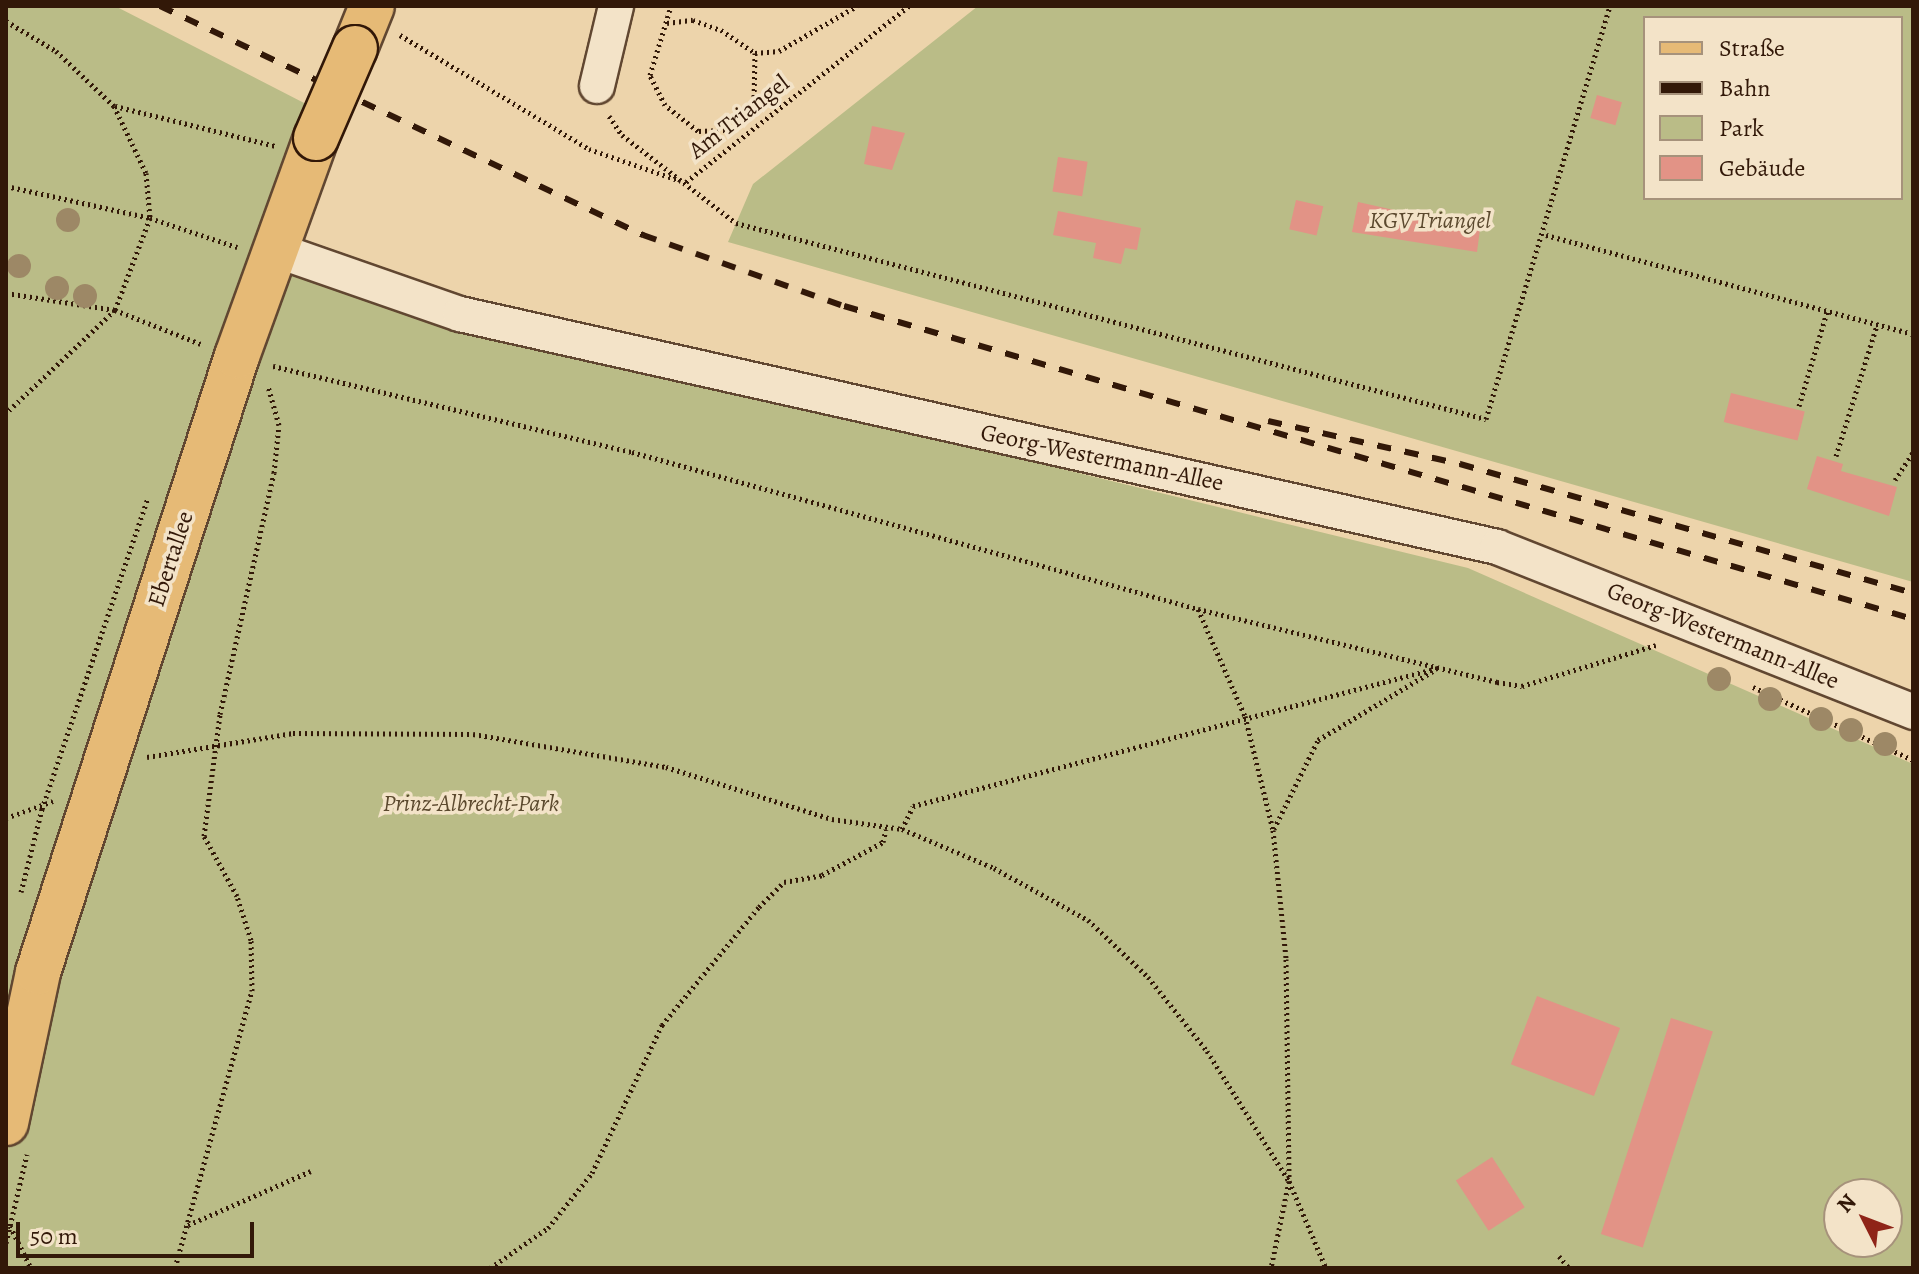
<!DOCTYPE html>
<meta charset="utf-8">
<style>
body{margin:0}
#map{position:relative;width:1919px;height:1274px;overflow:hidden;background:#edd4ab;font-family:Alegreya,serif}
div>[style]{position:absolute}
.green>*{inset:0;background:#babc87}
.building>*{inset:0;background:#e29386;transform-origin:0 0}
.path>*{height:5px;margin-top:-2.5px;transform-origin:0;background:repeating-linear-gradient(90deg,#321808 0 2px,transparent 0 6px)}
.roads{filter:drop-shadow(2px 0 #614731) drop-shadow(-2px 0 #614731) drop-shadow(0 2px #614731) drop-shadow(0 -2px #614731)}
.minor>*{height:34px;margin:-17px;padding:0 17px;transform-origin:17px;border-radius:17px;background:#f3e3c8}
.major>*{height:44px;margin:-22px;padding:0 22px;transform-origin:22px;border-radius:22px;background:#e6ba76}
.rail>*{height:6px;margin-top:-3px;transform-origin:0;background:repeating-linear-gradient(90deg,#321808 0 14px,transparent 0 28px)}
.bridges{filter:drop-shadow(2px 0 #321808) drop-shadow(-2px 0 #321808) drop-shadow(0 2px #321808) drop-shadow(0 -2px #321808)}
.major-bridge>*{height:44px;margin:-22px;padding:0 22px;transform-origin:22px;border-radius:22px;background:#e6ba76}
.trees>*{width:24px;height:24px;margin:-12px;border-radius:50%;background:#9d8866}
span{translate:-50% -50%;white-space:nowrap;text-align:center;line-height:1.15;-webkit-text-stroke:7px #f3e3c8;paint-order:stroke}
.street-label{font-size:24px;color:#321808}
.park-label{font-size:24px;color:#5b492e;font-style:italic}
.frame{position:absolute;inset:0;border:8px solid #321808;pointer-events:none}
.legend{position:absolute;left:1643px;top:16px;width:260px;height:184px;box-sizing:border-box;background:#f3e3c8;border:2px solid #a6927b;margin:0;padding:10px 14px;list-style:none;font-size:24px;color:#321808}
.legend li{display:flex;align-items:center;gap:16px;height:40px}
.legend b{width:40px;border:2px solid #a6927b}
.north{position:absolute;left:1823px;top:1178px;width:80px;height:80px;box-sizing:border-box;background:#f3e3c8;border:2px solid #a6927b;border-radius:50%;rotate:312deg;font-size:22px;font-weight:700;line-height:32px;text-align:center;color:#321808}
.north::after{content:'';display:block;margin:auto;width:28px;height:36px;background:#8f2418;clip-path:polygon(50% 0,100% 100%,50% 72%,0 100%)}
.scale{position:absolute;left:16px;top:1222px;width:238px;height:36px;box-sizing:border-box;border:4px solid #321808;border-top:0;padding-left:10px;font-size:24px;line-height:28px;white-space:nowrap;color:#321808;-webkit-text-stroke:6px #f3e3c8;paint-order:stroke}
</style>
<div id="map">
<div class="green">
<div style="clip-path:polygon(evenodd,6px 6px,115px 6px,308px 105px,253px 250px,358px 297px,1468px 568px,1913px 764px,1913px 1268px,6px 1268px,6px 6px,1839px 1194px,1887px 1194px,1887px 1242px,1839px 1242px,1839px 1194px)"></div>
<div style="clip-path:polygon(evenodd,978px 6px,1913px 6px,1913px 582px,728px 242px,753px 184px,978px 6px,1645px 18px,1901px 18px,1901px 198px,1645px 198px,1645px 18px)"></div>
</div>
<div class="building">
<div style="left:1597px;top:95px;width:26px;height:24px;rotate:16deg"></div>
<div style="clip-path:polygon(872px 126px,905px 133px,892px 170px,864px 164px)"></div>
<div style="left:1058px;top:157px;width:30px;height:35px;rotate:9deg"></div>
<div style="left:1296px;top:200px;width:28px;height:30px;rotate:13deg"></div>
<div style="clip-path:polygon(1358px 202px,1480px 229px,1477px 252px,1352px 232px)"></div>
<div style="clip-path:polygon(1058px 211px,1141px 228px,1137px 250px,1125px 248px,1121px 264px,1093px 258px,1096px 243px,1053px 235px)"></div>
<div style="left:1731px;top:393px;width:76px;height:30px;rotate:14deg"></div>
<div style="clip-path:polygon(1817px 456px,1843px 464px,1841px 471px,1897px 487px,1889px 516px,1807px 489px)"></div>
<div style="left:1537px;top:996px;width:89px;height:73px;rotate:21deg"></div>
<div style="left:1671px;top:1018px;width:44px;height:227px;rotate:18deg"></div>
<div style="left:1492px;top:1157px;width:60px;height:43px;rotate:57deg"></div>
</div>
<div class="path">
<div style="left:6px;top:21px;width:58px;rotate:31deg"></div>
<div style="left:56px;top:51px;width:80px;rotate:43.5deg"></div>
<div style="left:114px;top:106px;width:74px;rotate:64.5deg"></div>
<div style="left:146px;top:173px;width:45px;rotate:84.9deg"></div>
<div style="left:150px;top:218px;width:98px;rotate:110.8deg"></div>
<div style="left:115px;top:310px;width:150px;rotate:136.6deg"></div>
<div style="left:667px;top:23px;width:26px;rotate:-7deg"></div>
<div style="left:693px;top:20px;width:30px;rotate:20deg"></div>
<div style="left:721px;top:30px;width:41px;rotate:34.1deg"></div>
<div style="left:755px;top:53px;width:46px;rotate:91.2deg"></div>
<div style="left:754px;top:99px;width:42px;rotate:133.1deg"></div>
<div style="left:725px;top:130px;width:27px;rotate:178deg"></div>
<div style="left:698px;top:131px;width:42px;rotate:-141.8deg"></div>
<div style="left:665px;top:105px;width:34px;rotate:-117deg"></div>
<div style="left:650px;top:75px;width:72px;rotate:-73.1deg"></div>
<div style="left:400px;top:35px;width:221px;rotate:31.1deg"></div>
<div style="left:589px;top:149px;width:97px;rotate:19.2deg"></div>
<div style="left:755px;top:53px;width:24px;rotate:-5deg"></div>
<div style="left:779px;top:51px;width:90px;rotate:-30deg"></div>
<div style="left:115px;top:106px;width:166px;rotate:14deg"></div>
<div style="left:609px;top:116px;width:23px;rotate:56deg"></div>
<div style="left:622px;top:135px;width:144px;rotate:37.7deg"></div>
<div style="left:736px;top:223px;width:775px;rotate:14.65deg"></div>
<div style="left:1486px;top:419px;width:431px;rotate:-73.3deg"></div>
<div style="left:686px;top:182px;width:284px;rotate:-38.3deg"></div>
<div style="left:6px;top:186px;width:148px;rotate:12.5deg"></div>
<div style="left:150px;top:218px;width:92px;rotate:18.4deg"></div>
<div style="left:1546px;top:235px;width:380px;rotate:15.1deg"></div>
<div style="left:6px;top:293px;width:110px;rotate:8.9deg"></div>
<div style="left:115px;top:310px;width:92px;rotate:21.6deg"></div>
<div style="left:273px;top:366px;width:369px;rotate:13.5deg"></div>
<div style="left:632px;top:452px;width:587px;rotate:15.5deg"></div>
<div style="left:1198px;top:609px;width:308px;rotate:13.7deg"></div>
<div style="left:1497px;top:682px;width:25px;rotate:9deg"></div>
<div style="left:1522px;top:686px;width:140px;rotate:-17deg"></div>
<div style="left:1799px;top:406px;width:98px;rotate:-73.4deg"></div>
<div style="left:1836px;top:456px;width:137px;rotate:-72.6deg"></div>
<div style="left:1895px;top:480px;width:33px;rotate:-57deg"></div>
<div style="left:1198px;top:609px;width:117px;rotate:66.3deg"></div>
<div style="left:1245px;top:716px;width:117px;rotate:76.2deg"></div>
<div style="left:1273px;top:830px;width:130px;rotate:84.2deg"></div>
<div style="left:1286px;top:959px;width:222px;rotate:89.2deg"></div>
<div style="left:1289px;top:1181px;width:89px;rotate:101.7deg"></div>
<div style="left:1753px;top:687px;width:176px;rotate:24.5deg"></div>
<div style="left:147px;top:757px;width:148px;rotate:-9.3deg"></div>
<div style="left:293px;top:733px;width:180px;rotate:0.3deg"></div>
<div style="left:473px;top:734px;width:196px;rotate:9.7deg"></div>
<div style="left:666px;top:767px;width:174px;rotate:17.4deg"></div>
<div style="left:832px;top:819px;width:71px;rotate:8.1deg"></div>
<div style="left:902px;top:829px;width:100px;rotate:23deg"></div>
<div style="left:994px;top:868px;width:107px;rotate:29deg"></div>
<div style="left:1088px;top:920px;width:83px;rotate:43.5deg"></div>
<div style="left:1148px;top:977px;width:95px;rotate:51.4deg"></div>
<div style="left:1207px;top:1051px;width:154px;rotate:57.8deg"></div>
<div style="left:1289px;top:1181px;width:95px;rotate:67deg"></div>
<div style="left:6px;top:818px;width:50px;rotate:-19.9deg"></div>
<div style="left:902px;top:829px;width:25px;rotate:-64deg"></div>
<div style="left:913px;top:806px;width:543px;rotate:-14.73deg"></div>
<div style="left:1274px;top:829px;width:99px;rotate:-63.7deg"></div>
<div style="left:1318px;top:740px;width:134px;rotate:-31deg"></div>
<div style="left:21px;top:892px;width:86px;rotate:-75.8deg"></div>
<div style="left:42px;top:809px;width:329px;rotate:-71.2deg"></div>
<div style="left:188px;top:1225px;width:134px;rotate:-23.7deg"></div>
<div style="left:10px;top:1226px;width:47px;rotate:63.4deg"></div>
<div style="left:6px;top:1243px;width:91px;rotate:-76.7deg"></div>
<div style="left:1559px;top:1256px;width:16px;rotate:50deg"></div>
<div style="left:175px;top:1268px;width:288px;rotate:-74.5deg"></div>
<div style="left:252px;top:991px;width:51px;rotate:-91.1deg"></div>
<div style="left:251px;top:940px;width:46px;rotate:-107.7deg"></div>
<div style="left:237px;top:896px;width:68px;rotate:-118.8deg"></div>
<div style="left:204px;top:836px;width:123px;rotate:-82.5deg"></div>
<div style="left:220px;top:714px;width:247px;rotate:-77.4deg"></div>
<div style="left:274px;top:473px;width:48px;rotate:-84.1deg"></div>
<div style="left:279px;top:425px;width:41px;rotate:-105.8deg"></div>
<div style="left:490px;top:1268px;width:70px;rotate:-34.6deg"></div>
<div style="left:548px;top:1228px;width:70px;rotate:-51.3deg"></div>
<div style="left:592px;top:1173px;width:164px;rotate:-64.7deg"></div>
<div style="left:662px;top:1025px;width:153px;rotate:-50.6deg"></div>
<div style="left:759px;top:907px;width:35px;rotate:-45deg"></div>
<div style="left:784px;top:882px;width:39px;rotate:-10deg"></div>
<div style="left:822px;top:875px;width:69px;rotate:-28.4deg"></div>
<div style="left:883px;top:842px;width:13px;rotate:-77deg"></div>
</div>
<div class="roads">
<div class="minor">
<div style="left:597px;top:86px;width:82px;rotate:-76.6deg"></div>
<div style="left:276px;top:250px;width:195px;rotate:19.2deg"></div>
<div style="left:460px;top:314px;width:1063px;rotate:12.66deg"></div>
<div style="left:1497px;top:547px;width:448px;rotate:21.6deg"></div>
</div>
<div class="major">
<div style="left:355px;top:48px;width:45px;rotate:-68deg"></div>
<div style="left:6px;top:1123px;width:154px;rotate:-78deg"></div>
<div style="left:38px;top:972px;width:647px;rotate:-72.1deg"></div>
<div style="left:237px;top:356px;width:232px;rotate:-70.1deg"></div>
</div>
</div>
<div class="rail">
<div style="left:160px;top:6px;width:535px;rotate:25.37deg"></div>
<div style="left:643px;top:235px;width:213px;rotate:19.5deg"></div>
<div style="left:844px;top:306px;width:1114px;rotate:16.32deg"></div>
<div style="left:1268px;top:421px;width:197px;rotate:12.6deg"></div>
<div style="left:1460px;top:464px;width:471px;rotate:15.9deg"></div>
</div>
<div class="bridges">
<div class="major-bridge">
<div style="left:316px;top:138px;width:98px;rotate:-66.6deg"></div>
</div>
</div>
<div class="trees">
<div style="left:68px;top:220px"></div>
<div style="left:19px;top:266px"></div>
<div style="left:57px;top:288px"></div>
<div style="left:85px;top:296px"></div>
<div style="left:1719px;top:679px"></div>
<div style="left:1770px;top:699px"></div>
<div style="left:1821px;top:719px"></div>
<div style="left:1851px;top:730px"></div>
<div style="left:1885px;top:744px"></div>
</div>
<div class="street-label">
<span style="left:739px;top:117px;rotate:-38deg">Am Triangel</span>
<span style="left:1102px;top:458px;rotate:12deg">Georg-Westermann-Allee</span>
<span style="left:171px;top:559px;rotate:-72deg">Ebertallee</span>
<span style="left:1723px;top:636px;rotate:22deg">Georg-Westermann-Allee</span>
</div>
<div class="park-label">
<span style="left:1430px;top:221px">KGV Triangel</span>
<span style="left:471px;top:804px">Prinz-Albrecht-Park</span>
</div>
<div class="frame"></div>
<ul class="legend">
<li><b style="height:10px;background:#e6ba76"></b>Straße</li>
<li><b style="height:10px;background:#321808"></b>Bahn</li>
<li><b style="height:22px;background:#babc87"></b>Park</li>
<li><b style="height:22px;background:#e29386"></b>Gebäude</li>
</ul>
<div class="north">N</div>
<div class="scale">50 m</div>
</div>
